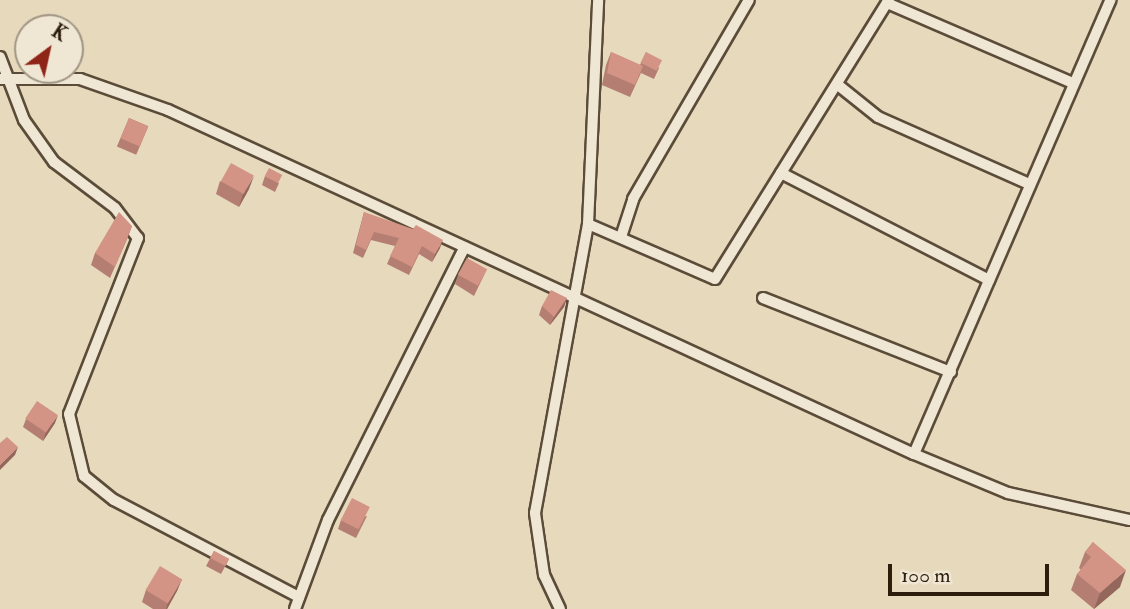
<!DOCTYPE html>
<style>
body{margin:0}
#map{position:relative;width:1130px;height:609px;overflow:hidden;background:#e6d9bc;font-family:"IM FELL Double Pica",serif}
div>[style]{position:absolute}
.roads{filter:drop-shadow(2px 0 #5b4c39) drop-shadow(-2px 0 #5b4c39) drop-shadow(0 2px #5b4c39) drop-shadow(0 -2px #5b4c39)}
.street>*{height:10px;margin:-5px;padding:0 5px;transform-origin:5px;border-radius:5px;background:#efe6d3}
.wall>*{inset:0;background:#b57e72;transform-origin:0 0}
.shaded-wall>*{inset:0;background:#94675d}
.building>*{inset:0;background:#d39385;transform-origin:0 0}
span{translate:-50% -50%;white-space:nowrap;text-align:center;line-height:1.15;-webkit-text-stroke:5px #efe6d3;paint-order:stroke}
.north{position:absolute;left:14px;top:14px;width:70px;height:70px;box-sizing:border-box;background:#efe6d3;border:2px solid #a19684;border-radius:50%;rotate:33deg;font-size:19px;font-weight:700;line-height:28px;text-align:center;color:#2d1d0d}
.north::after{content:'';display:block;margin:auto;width:24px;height:32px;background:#8f2418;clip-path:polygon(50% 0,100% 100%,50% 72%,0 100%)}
.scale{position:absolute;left:888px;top:564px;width:161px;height:32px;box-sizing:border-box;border:4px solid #2d1d0d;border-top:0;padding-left:9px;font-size:21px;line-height:24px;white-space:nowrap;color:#2d1d0d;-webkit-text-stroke:5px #efe6d3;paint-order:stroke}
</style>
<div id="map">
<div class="roads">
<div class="street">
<div style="left:887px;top:3px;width:202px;rotate:23.3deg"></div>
<div style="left:0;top:57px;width:67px;rotate:69.1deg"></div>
<div style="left:24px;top:120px;width:52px;rotate:54.5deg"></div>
<div style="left:54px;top:162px;width:76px;rotate:37deg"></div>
<div style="left:115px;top:208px;width:38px;rotate:53deg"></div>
<div style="left:138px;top:238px;width:189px;rotate:111.4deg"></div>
<div style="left:69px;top:414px;width:64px;rotate:76.4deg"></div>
<div style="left:84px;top:476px;width:38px;rotate:39deg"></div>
<div style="left:114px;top:500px;width:209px;rotate:27.7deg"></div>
<div style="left:0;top:79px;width:80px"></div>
<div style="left:80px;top:79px;width:93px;rotate:19.4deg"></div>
<div style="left:168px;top:110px;width:821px;rotate:24.76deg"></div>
<div style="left:914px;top:454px;width:102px;rotate:22.5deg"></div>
<div style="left:1008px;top:493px;width:125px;rotate:12.5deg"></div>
<div style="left:838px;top:85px;width:51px;rotate:38.7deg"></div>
<div style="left:878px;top:117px;width:165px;rotate:23.9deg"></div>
<div style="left:781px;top:173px;width:234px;rotate:27.2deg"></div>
<div style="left:588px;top:224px;width:138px;rotate:23.4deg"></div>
<div style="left:715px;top:279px;width:329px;rotate:-58.1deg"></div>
<div style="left:621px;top:237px;width:40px;rotate:-72deg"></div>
<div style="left:633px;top:199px;width:230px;rotate:-59.8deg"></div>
<div style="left:763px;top:298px;width:202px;rotate:21.5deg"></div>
<div style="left:914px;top:454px;width:495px;rotate:-66.6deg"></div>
<div style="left:295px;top:609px;width:95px;rotate:-69.7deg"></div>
<div style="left:328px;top:520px;width:305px;rotate:-63.4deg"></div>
<div style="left:560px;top:609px;width:38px;rotate:-115deg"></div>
<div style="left:544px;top:575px;width:63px;rotate:-98.3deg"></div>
<div style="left:535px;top:513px;width:294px;rotate:-79.6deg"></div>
<div style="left:588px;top:224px;width:224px;rotate:-87.4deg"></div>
</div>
</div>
<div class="wall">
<div style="clip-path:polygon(611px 52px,640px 65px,646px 52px,659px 68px,654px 79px,641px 73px,630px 97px,602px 85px,606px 65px)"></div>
<div style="left:129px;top:118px;width:21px;height:31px;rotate:23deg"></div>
<div style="clip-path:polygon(265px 176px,279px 183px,275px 192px,262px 185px)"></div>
<div style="clip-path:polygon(220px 181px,249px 189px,239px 207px,216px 194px)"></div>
<div style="clip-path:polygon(364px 212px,440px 248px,432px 262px,419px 254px,409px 275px,387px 264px,395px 246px,371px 240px,363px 258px,353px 253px)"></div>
<div style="clip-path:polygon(132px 226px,128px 237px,110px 278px,91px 265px,95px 253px)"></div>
<div style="clip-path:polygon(487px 269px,474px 296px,455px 284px,458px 275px)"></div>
<div style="clip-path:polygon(567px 298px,564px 307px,550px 325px,539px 315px,542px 306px)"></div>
<div style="clip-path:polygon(26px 419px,55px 423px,43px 441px,23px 427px)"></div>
<div style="clip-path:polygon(367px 516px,356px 538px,338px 529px,341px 520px)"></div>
<div style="clip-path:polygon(1093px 542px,1120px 587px,1094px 609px,1071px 590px,1077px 574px,1081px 570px,1079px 568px,1085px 552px)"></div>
<div style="left:214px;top:551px;width:17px;height:17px;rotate:28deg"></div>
<div style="clip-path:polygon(182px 579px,177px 591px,167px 609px,153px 609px,142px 602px,146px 590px)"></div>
</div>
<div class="shaded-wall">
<div style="clip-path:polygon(254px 176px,249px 189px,239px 207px,243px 194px)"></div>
<div style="clip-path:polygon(443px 240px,440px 248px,432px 262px,435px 254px)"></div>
<div style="clip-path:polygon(567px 298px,564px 307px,550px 325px,554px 317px)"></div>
<div style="clip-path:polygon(58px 415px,55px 423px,43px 441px,46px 432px)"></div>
<div style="clip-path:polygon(18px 447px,15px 455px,0 470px,0 465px)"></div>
<div style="clip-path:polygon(1126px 570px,1120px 587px,1094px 609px,1100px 593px)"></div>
<div style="clip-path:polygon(182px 579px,177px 591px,167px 609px,166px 609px,168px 602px)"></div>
</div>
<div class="building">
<div style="clip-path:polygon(611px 52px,643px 66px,635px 85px,607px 73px)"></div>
<div style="left:646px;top:52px;width:18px;height:12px;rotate:27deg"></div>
<div style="left:129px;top:118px;width:21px;height:22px;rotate:23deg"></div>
<div style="left:231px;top:163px;width:26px;height:21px;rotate:29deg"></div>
<div style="left:269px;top:168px;width:15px;height:9px;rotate:28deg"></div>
<div style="clip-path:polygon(119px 212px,132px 226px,115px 267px,95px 253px)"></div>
<div style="clip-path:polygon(364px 212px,413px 229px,416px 225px,443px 240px,435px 254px,422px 246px,412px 267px,390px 256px,399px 238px,374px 232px,366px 250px,356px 245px)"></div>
<div style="left:467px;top:258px;width:23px;height:19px;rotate:29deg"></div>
<div style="clip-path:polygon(551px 290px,567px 298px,554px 317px,542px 306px)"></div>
<div style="left:37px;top:401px;width:25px;height:21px;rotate:34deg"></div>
<div style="clip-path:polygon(7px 437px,18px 447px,0 465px,0 443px)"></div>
<div style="left:352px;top:498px;width:20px;height:25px;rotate:27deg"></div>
<div style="clip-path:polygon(1093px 542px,1126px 570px,1100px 593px,1077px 574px,1091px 557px,1085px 552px)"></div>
<div style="left:214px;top:551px;width:17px;height:8px;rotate:28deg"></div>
<div style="left:160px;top:566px;width:26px;height:28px;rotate:31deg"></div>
</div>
<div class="north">K</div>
<div class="scale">100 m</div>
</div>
